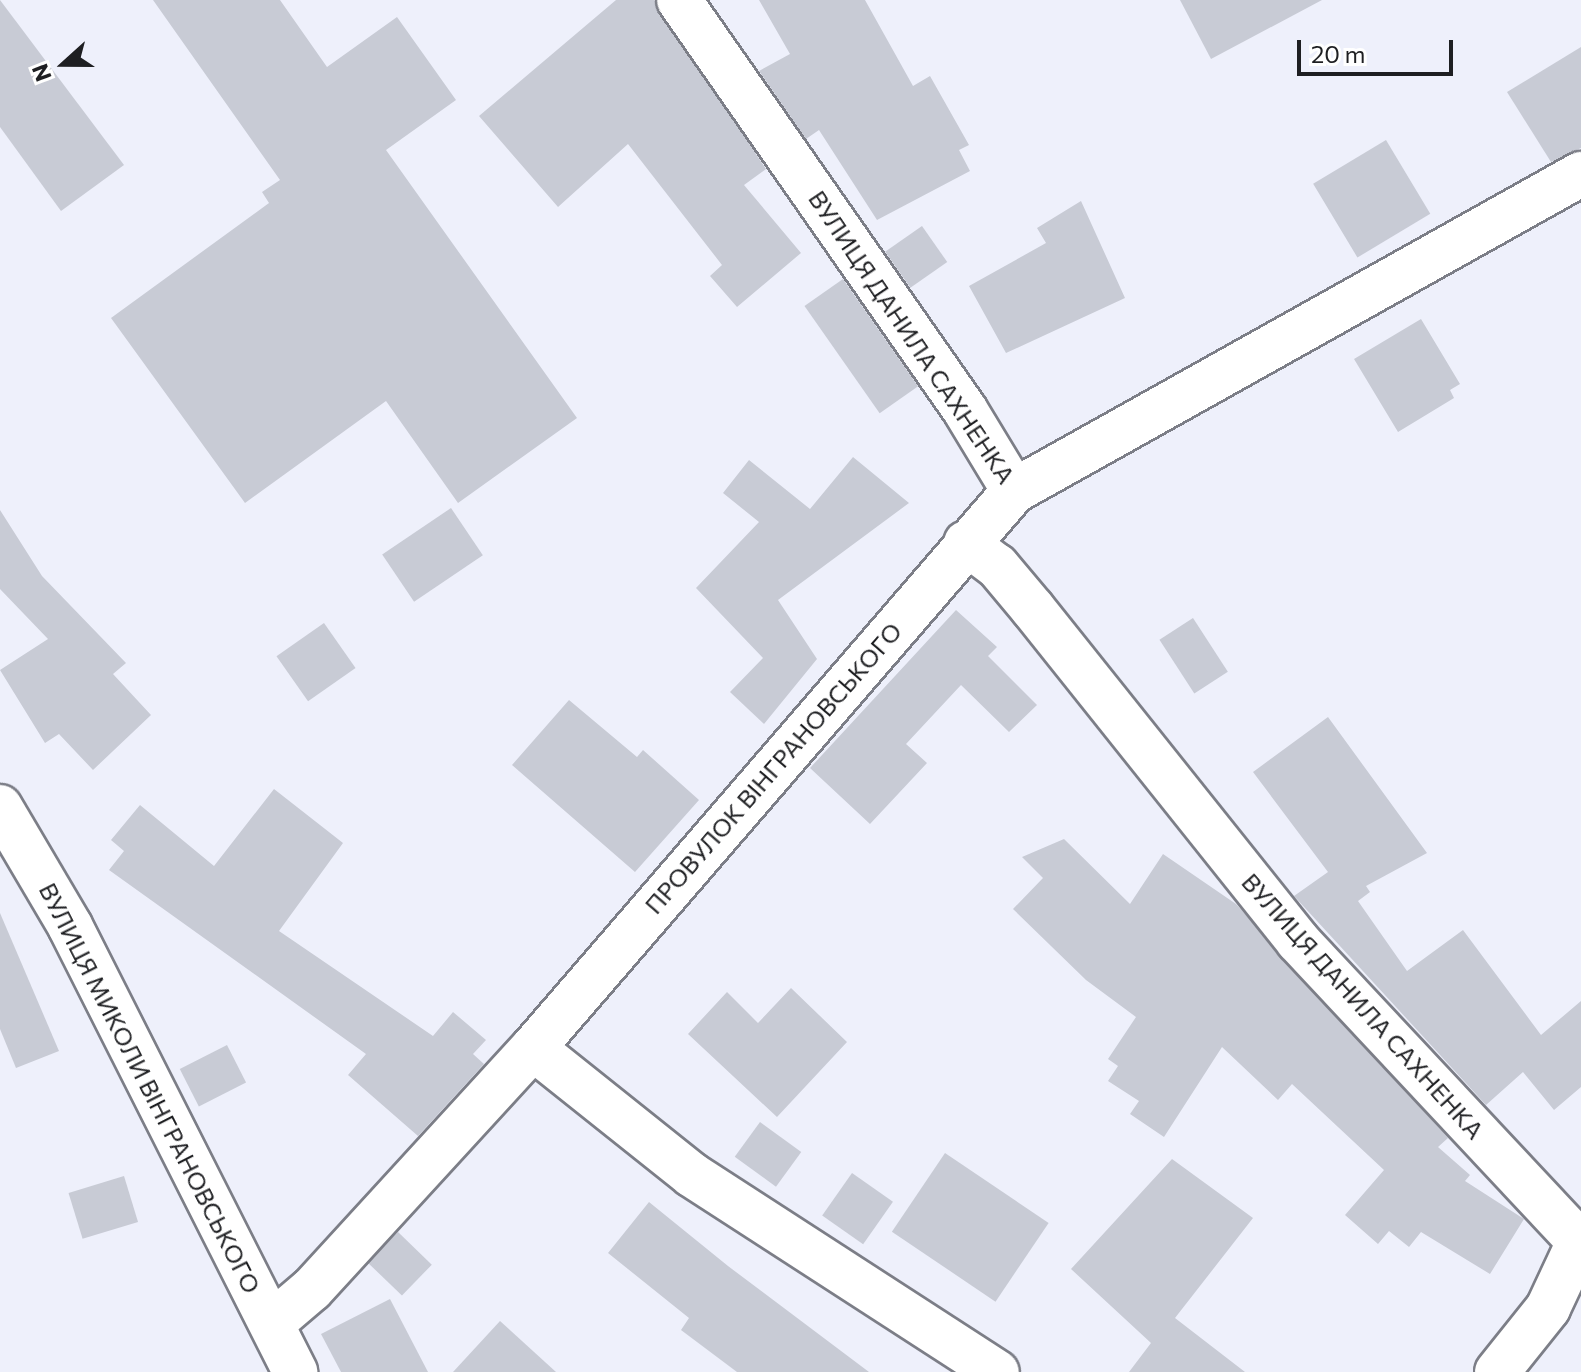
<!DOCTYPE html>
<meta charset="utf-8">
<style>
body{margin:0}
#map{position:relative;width:1581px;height:1372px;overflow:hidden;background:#eef0fb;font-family:Commissioner,sans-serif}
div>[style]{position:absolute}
.building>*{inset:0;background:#c8cbd5;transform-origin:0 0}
.roads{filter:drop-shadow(2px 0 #7c7e87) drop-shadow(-2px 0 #7c7e87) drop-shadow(0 2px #7c7e87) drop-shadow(0 -2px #7c7e87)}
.street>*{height:44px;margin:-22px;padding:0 22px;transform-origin:22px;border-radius:22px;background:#fff}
span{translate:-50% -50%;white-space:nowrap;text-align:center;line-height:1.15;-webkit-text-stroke:7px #fff;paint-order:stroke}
.street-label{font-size:24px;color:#1e1f22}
.north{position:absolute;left:24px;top:24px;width:80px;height:80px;-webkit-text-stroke:6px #fff;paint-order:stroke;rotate:249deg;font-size:22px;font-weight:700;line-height:32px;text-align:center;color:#1e1f22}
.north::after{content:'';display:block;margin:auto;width:28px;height:36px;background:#1e1f22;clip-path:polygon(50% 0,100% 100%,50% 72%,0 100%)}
.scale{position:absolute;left:1297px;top:40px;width:156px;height:36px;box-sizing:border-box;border:4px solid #1e1f22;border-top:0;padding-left:10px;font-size:24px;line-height:28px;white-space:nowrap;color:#1e1f22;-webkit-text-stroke:6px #fff;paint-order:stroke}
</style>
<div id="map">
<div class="building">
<div style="clip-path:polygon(0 0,124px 165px,61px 211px,0 127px)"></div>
<div style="clip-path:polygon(153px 0,280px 0,327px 67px,397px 17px,456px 100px,386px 150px,577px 418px,458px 503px,386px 401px,245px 503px,111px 318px,269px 203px,262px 192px,280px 180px)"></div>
<div style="clip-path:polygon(616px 0,654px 0,766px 169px,744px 185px,801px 253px,737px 307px,710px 276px,722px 265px,628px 144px,558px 207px,479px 116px)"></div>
<div style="clip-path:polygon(759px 0,865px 0,913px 86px,930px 76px,969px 145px,959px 150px,970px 171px,877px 220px,819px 130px,806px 139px,759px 71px,790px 54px)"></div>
<div style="clip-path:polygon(1180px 0,1322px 0,1211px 59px)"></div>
<div style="clip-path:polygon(1581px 47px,1581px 148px,1551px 162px,1507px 92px)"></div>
<div style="left:1386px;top:140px;width:86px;height:85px;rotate:59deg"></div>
<div style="clip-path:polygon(1081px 201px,1125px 298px,1006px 353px,969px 286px,1046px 243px,1037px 228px)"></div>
<div style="left:922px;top:226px;width:44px;height:45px;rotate:55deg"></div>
<div style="left:843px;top:279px;width:131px;height:47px;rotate:55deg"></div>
<div style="clip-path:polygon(1421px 319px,1460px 384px,1450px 390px,1454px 398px,1398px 432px,1354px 359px)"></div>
<div style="clip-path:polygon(853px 457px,909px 503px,778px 600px,817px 659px,764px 724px,730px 692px,763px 658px,696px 588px,759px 522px,723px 493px,749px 460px,810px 509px)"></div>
<div style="left:451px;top:508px;width:57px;height:83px;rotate:56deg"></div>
<div style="clip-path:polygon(0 510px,42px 576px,126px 663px,113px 674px,151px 715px,93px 770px,59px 734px,45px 743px,0 670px,48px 639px,0 589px)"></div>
<div style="clip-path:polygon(956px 610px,997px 647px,988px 656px,1037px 705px,1009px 732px,961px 685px,906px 744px,927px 763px,870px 824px,810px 768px)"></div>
<div style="left:1193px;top:618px;width:64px;height:40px;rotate:57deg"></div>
<div style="left:324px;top:623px;width:55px;height:58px;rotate:55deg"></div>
<div style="clip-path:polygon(569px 700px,637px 757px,643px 750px,699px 800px,635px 872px,512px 765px)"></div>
<div style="clip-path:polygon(1328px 717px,1427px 853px,1366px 886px,1370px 892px,1358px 901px,1407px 971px,1463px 930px,1541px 1035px,1581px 1001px,1581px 1087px,1554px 1110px,1523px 1072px,1486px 1105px,1294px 896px,1328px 872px,1253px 772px)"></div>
<div style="clip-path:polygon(274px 789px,343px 843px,279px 931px,433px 1036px,453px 1012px,486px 1040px,473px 1054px,484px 1064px,418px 1136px,348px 1075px,366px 1054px,109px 870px,124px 851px,111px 840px,140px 805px,214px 866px)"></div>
<div style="clip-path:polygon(1064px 839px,1130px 904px,1163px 854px,1236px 904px,1448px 1138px,1438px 1147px,1470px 1175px,1465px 1181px,1524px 1219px,1490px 1274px,1421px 1232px,1409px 1247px,1389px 1231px,1378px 1244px,1345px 1215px,1384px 1170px,1292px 1084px,1278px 1100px,1222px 1047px,1164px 1137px,1130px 1114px,1139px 1101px,1108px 1081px,1118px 1066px,1108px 1059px,1136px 1017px,1086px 980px,1013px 909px,1043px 878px,1022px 857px)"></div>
<div style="clip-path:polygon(0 913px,59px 1051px,16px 1068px,0 1029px)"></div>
<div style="clip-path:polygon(791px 988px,847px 1042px,777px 1117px,688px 1034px,727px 992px,758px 1023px)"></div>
<div style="left:227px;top:1045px;width:42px;height:53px;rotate:63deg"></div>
<div style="left:760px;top:1122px;width:51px;height:43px;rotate:36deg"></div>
<div style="left:945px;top:1153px;width:125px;height:95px;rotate:34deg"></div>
<div style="clip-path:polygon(1172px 1159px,1253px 1218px,1175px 1318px,1245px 1372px,1129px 1372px,1151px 1343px,1071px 1269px)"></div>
<div style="left:852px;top:1173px;width:50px;height:52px;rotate:35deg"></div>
<div style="left:124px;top:1176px;width:48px;height:58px;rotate:73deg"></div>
<div style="clip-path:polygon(649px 1202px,728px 1266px,869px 1372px,737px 1372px,681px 1330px,689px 1318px,608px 1253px)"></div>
<div style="left:398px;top:1232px;width:47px;height:43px;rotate:44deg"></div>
<div style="clip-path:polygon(390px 1299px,428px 1372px,341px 1372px,321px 1334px)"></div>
<div style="clip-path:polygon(500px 1321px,556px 1372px,453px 1372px)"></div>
</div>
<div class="roads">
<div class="street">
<div style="left:679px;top:0;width:500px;rotate:55.1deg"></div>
<div style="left:965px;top:410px;width:95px;rotate:58.8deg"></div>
<div style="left:966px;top:543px;width:39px;rotate:37deg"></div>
<div style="left:997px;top:566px;width:56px;rotate:50.1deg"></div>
<div style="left:1033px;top:609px;width:425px;rotate:51.4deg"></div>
<div style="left:1298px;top:941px;width:414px;rotate:46.9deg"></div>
<div style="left:0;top:807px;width:138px;rotate:59.5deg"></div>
<div style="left:70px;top:926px;width:500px;rotate:63.2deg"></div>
<div style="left:533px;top:1048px;width:203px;rotate:38.6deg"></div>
<div style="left:692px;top:1175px;width:363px;rotate:32.9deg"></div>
<div style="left:272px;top:1323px;width:52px;rotate:-40.4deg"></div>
<div style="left:312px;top:1289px;width:327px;rotate:-47.5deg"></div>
<div style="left:533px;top:1048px;width:736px;rotate:-49.19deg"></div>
<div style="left:1014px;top:491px;width:650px;rotate:-29.21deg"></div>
<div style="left:1497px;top:1372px;width:82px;rotate:-51.4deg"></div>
<div style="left:1548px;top:1308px;width:71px;rotate:-64.9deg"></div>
</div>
</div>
<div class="street-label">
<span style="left:912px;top:337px;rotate:56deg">ВУЛИЦЯ ДАНИЛА САХНЕНКА</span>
<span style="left:773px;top:768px;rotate:-49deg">ПРОВУЛОК ВІНГРАНОВСЬКОГО</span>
<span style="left:1363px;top:1006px;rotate:48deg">ВУЛИЦЯ ДАНИЛА САХНЕНКА</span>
<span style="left:150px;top:1088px;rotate:63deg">ВУЛИЦЯ МИКОЛИ ВІНГРАНОВСЬКОГО</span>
</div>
<div class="north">N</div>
<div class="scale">20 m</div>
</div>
